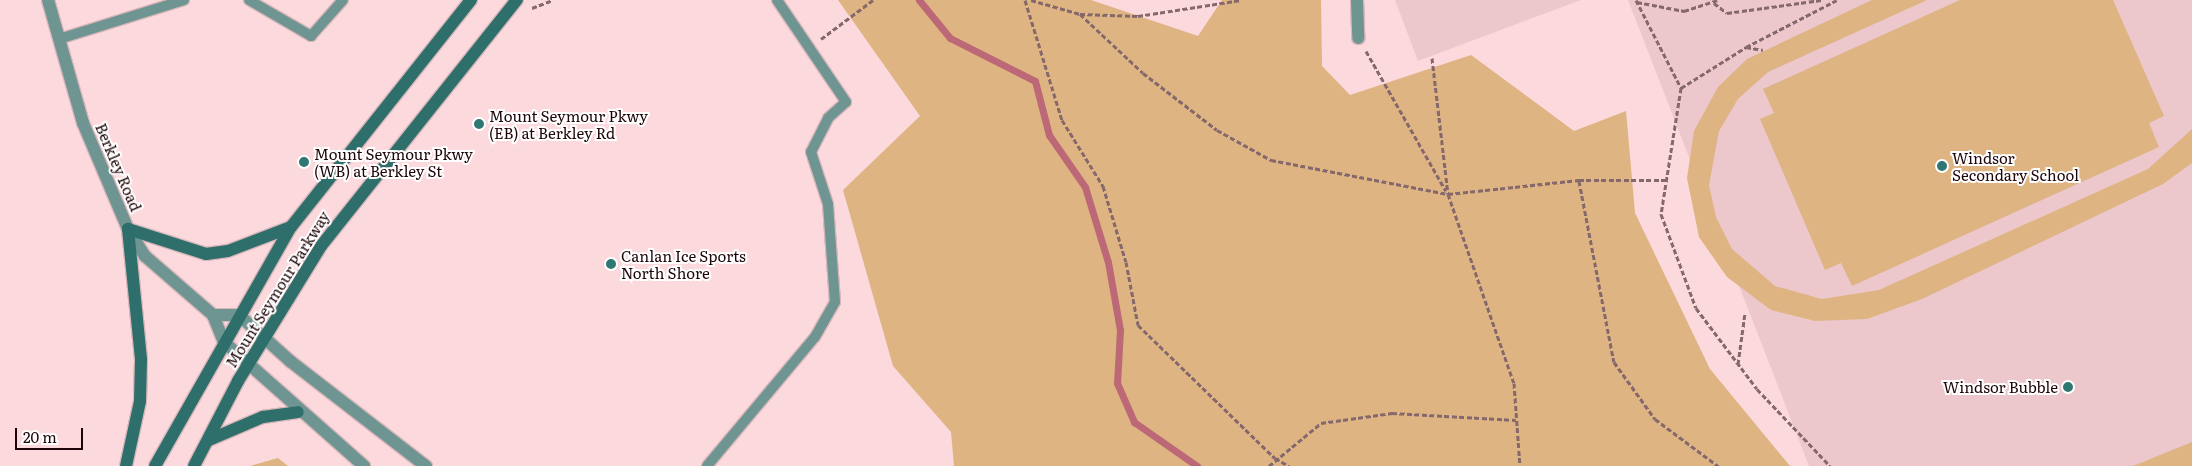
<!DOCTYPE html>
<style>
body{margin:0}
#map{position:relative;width:2192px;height:466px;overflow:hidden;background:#fcd9dd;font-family:Literata,serif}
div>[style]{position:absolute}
.built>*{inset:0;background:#ecc7cc}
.green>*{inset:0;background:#deb483}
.stream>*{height:7px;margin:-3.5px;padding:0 3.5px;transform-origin:3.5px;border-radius:3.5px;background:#bc6876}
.path>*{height:3px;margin-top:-1.5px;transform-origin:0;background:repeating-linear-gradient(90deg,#85686c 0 5px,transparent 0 7.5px)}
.roads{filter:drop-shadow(1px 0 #d8b7bb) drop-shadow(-1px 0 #d8b7bb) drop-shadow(0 1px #d8b7bb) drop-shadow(0 -1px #d8b7bb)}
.service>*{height:10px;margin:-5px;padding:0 5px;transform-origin:5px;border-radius:5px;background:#6e9591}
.minor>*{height:12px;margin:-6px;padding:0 6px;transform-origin:6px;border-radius:6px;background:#6e9591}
.tertiary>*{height:12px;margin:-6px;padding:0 6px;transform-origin:6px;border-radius:6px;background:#6e9591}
.secondary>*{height:12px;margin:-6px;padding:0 6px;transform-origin:6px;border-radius:6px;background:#2f6f6b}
.dots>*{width:14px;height:14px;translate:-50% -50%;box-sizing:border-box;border:2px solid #fff;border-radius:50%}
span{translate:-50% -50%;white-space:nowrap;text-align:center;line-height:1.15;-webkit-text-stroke:4px #fff;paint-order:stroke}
.poi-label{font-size:15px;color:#1d0408}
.left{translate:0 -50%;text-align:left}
.right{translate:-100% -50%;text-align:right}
.street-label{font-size:15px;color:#1d0408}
.scale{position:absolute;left:15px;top:428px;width:68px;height:22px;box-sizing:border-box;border:2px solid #1d0408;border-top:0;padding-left:6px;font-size:15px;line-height:18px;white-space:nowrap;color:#1d0408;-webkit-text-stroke:4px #fff;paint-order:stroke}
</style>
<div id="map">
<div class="built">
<div style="clip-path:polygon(1395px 0,1581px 0,1418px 61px)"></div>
<div style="clip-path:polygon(1628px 0,2192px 0,2192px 466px,1809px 466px)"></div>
</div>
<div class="green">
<div style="clip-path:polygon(838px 0,1091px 0,1198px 36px,1222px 0,1321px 0,1322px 66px,1350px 95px,1471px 55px,1574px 131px,1626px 111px,1635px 213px,1710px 369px,1790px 466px,954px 466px,951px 432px,893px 366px,843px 190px,920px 116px)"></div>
<div style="clip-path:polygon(1872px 0,1927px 0,1768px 72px,1738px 99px,1719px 131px,1709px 185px,1716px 217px,1732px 249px,1775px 286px,1822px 299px,1879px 290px,2148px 169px,2192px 129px,2192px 163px,2163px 184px,1922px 299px,1867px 319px,1815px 321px,1771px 310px,1727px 277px,1699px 237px,1687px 178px,1694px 131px,1718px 87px,1747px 59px)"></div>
<div style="clip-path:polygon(1960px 0,2113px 0,2164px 116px,2149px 123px,2159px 147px,1852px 286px,1841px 263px,1825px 270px,1760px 119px,1774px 113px,1763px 89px)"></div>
<div style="clip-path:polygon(2192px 442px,2192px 466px,2133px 466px)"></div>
<div style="clip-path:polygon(278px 458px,288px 466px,250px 466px)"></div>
</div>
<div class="stream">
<div style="left:919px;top:0;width:49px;rotate:50.8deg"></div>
<div style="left:950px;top:38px;width:95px;rotate:26.8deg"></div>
<div style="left:1035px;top:81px;width:56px;rotate:75.5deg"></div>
<div style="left:1049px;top:135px;width:63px;rotate:55.3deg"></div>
<div style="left:1085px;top:187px;width:78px;rotate:73deg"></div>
<div style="left:1108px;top:262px;width:69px;rotate:80deg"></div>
<div style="left:1120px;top:330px;width:53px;rotate:93.2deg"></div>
<div style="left:1117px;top:383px;width:43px;rotate:66.4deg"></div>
<div style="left:1134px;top:422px;width:77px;rotate:34.9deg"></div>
</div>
<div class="path">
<div style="left:1025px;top:0;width:126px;rotate:72.9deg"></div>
<div style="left:1062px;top:120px;width:78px;rotate:58.2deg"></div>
<div style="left:1103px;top:186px;width:79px;rotate:73.2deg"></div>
<div style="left:1126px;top:262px;width:64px;rotate:79.2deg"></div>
<div style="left:1138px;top:325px;width:191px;rotate:44.2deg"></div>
<div style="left:1275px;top:458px;width:16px;rotate:30deg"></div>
<div style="left:1031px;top:0;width:51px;rotate:15.9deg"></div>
<div style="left:1080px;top:14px;width:58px;rotate:2deg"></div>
<div style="left:1138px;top:16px;width:104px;rotate:-8.8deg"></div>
<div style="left:1636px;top:0;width:99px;rotate:62.9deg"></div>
<div style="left:1681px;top:88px;width:128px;rotate:99deg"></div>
<div style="left:1661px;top:214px;width:100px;rotate:69.6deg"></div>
<div style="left:1696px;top:308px;width:101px;rotate:53deg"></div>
<div style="left:1757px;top:389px;width:106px;rotate:46.5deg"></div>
<div style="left:1637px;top:2px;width:48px;rotate:10.8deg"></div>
<div style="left:1684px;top:11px;width:35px;rotate:-18deg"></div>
<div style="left:1714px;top:3px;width:16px;rotate:38deg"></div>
<div style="left:1727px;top:13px;width:95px;rotate:-7.9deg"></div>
<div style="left:532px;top:8px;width:22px;rotate:-21deg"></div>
<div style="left:1080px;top:14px;width:86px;rotate:43.1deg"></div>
<div style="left:1143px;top:73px;width:93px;rotate:37.6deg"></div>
<div style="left:1217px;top:130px;width:62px;rotate:29.1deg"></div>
<div style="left:1271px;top:160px;width:180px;rotate:10.9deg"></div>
<div style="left:1448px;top:194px;width:132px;rotate:-6.1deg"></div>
<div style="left:1579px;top:180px;width:87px"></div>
<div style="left:821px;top:39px;width:65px;rotate:-36.9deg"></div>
<div style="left:1746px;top:47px;width:102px;rotate:-27.3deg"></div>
<div style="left:1366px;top:51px;width:161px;rotate:60.3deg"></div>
<div style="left:1432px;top:58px;width:137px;rotate:83.3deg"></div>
<div style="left:1448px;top:194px;width:200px;rotate:70.8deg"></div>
<div style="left:1514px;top:383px;width:83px;rotate:85.9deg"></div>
<div style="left:1681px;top:88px;width:77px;rotate:-32.2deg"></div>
<div style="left:1746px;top:47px;width:17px;rotate:10deg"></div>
<div style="left:1579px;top:181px;width:184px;rotate:79.1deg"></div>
<div style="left:1614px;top:362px;width:70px;rotate:54.3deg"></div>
<div style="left:1655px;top:419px;width:79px;rotate:36.7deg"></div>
<div style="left:1738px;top:364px;width:51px;rotate:-82.2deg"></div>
<div style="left:1269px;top:466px;width:67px;rotate:-39.6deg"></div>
<div style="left:1321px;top:423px;width:72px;rotate:-8deg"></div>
<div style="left:1392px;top:413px;width:124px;rotate:3.2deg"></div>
</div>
<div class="roads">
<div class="service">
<div style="left:249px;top:0;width:72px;rotate:30.1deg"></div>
<div style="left:311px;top:36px;width:48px;rotate:-48.4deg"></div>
<div style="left:59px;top:39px;width:131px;rotate:-17.3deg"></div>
<div style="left:707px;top:466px;width:168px;rotate:-50.1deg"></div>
<div style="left:815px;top:337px;width:40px;rotate:-60.3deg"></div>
<div style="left:835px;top:302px;width:98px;rotate:-94.1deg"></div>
<div style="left:828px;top:204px;width:55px;rotate:-108.1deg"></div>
<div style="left:811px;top:152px;width:38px;rotate:-63deg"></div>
<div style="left:828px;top:118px;width:24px;rotate:-42deg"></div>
<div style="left:846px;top:102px;width:123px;rotate:-124.1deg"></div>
</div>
<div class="minor">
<div style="left:1357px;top:0;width:38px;rotate:88deg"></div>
<div style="left:239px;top:315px;width:69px;rotate:42deg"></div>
<div style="left:290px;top:361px;width:172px;rotate:37.7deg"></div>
<div style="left:224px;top:342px;width:187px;rotate:41.5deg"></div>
</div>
<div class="tertiary">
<div style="left:48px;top:0;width:128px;rotate:74.1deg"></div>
<div style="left:83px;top:123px;width:115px;rotate:67deg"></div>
<div style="left:128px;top:229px;width:32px;rotate:58deg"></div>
<div style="left:145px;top:256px;width:90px;rotate:40.9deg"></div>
<div style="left:213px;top:315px;width:29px;rotate:68deg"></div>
<div style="left:213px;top:315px;width:26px"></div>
</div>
<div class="secondary">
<div style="left:209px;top:440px;width:59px;rotate:-23.1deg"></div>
<div style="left:263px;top:417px;width:35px;rotate:-8deg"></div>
<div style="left:126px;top:466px;width:66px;rotate:-77.8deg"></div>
<div style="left:140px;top:401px;width:42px;rotate:-88.6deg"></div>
<div style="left:141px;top:359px;width:131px;rotate:-95.7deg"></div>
<div style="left:128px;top:229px;width:82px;rotate:17.8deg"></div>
<div style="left:206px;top:254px;width:22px;rotate:-8deg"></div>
<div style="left:228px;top:251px;width:67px;rotate:-20.9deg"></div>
<div style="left:155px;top:466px;width:275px;rotate:-60.4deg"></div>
<div style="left:291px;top:227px;width:290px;rotate:-51.6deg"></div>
<div style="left:194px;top:466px;width:96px;rotate:-62.6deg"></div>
<div style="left:238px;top:381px;width:158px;rotate:-58.4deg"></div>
<div style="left:321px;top:246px;width:315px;rotate:-51.5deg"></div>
</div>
</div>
<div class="dots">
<div style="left:479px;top:124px;background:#2e7772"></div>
<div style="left:304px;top:162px;background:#2e7772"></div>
<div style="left:1942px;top:166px;background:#2e7772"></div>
<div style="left:611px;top:264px;background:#2e7772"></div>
<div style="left:2068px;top:387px;background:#2e7772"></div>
</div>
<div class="poi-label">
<span class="left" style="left:489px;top:124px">Mount Seymour Pkwy<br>(EB) at Berkley Rd</span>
<span class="left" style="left:314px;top:162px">Mount Seymour Pkwy<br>(WB) at Berkley St</span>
<span class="left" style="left:1952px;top:166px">Windsor<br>Secondary School</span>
<span class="left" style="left:621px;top:264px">Canlan Ice Sports<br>North Shore</span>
<span class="right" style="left:2058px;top:387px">Windsor Bubble</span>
</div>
<div class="street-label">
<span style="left:119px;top:167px;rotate:67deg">Berkley Road</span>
<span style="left:277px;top:289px;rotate:-58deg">Mount Seymour Parkway</span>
</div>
<div class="scale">20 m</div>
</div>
